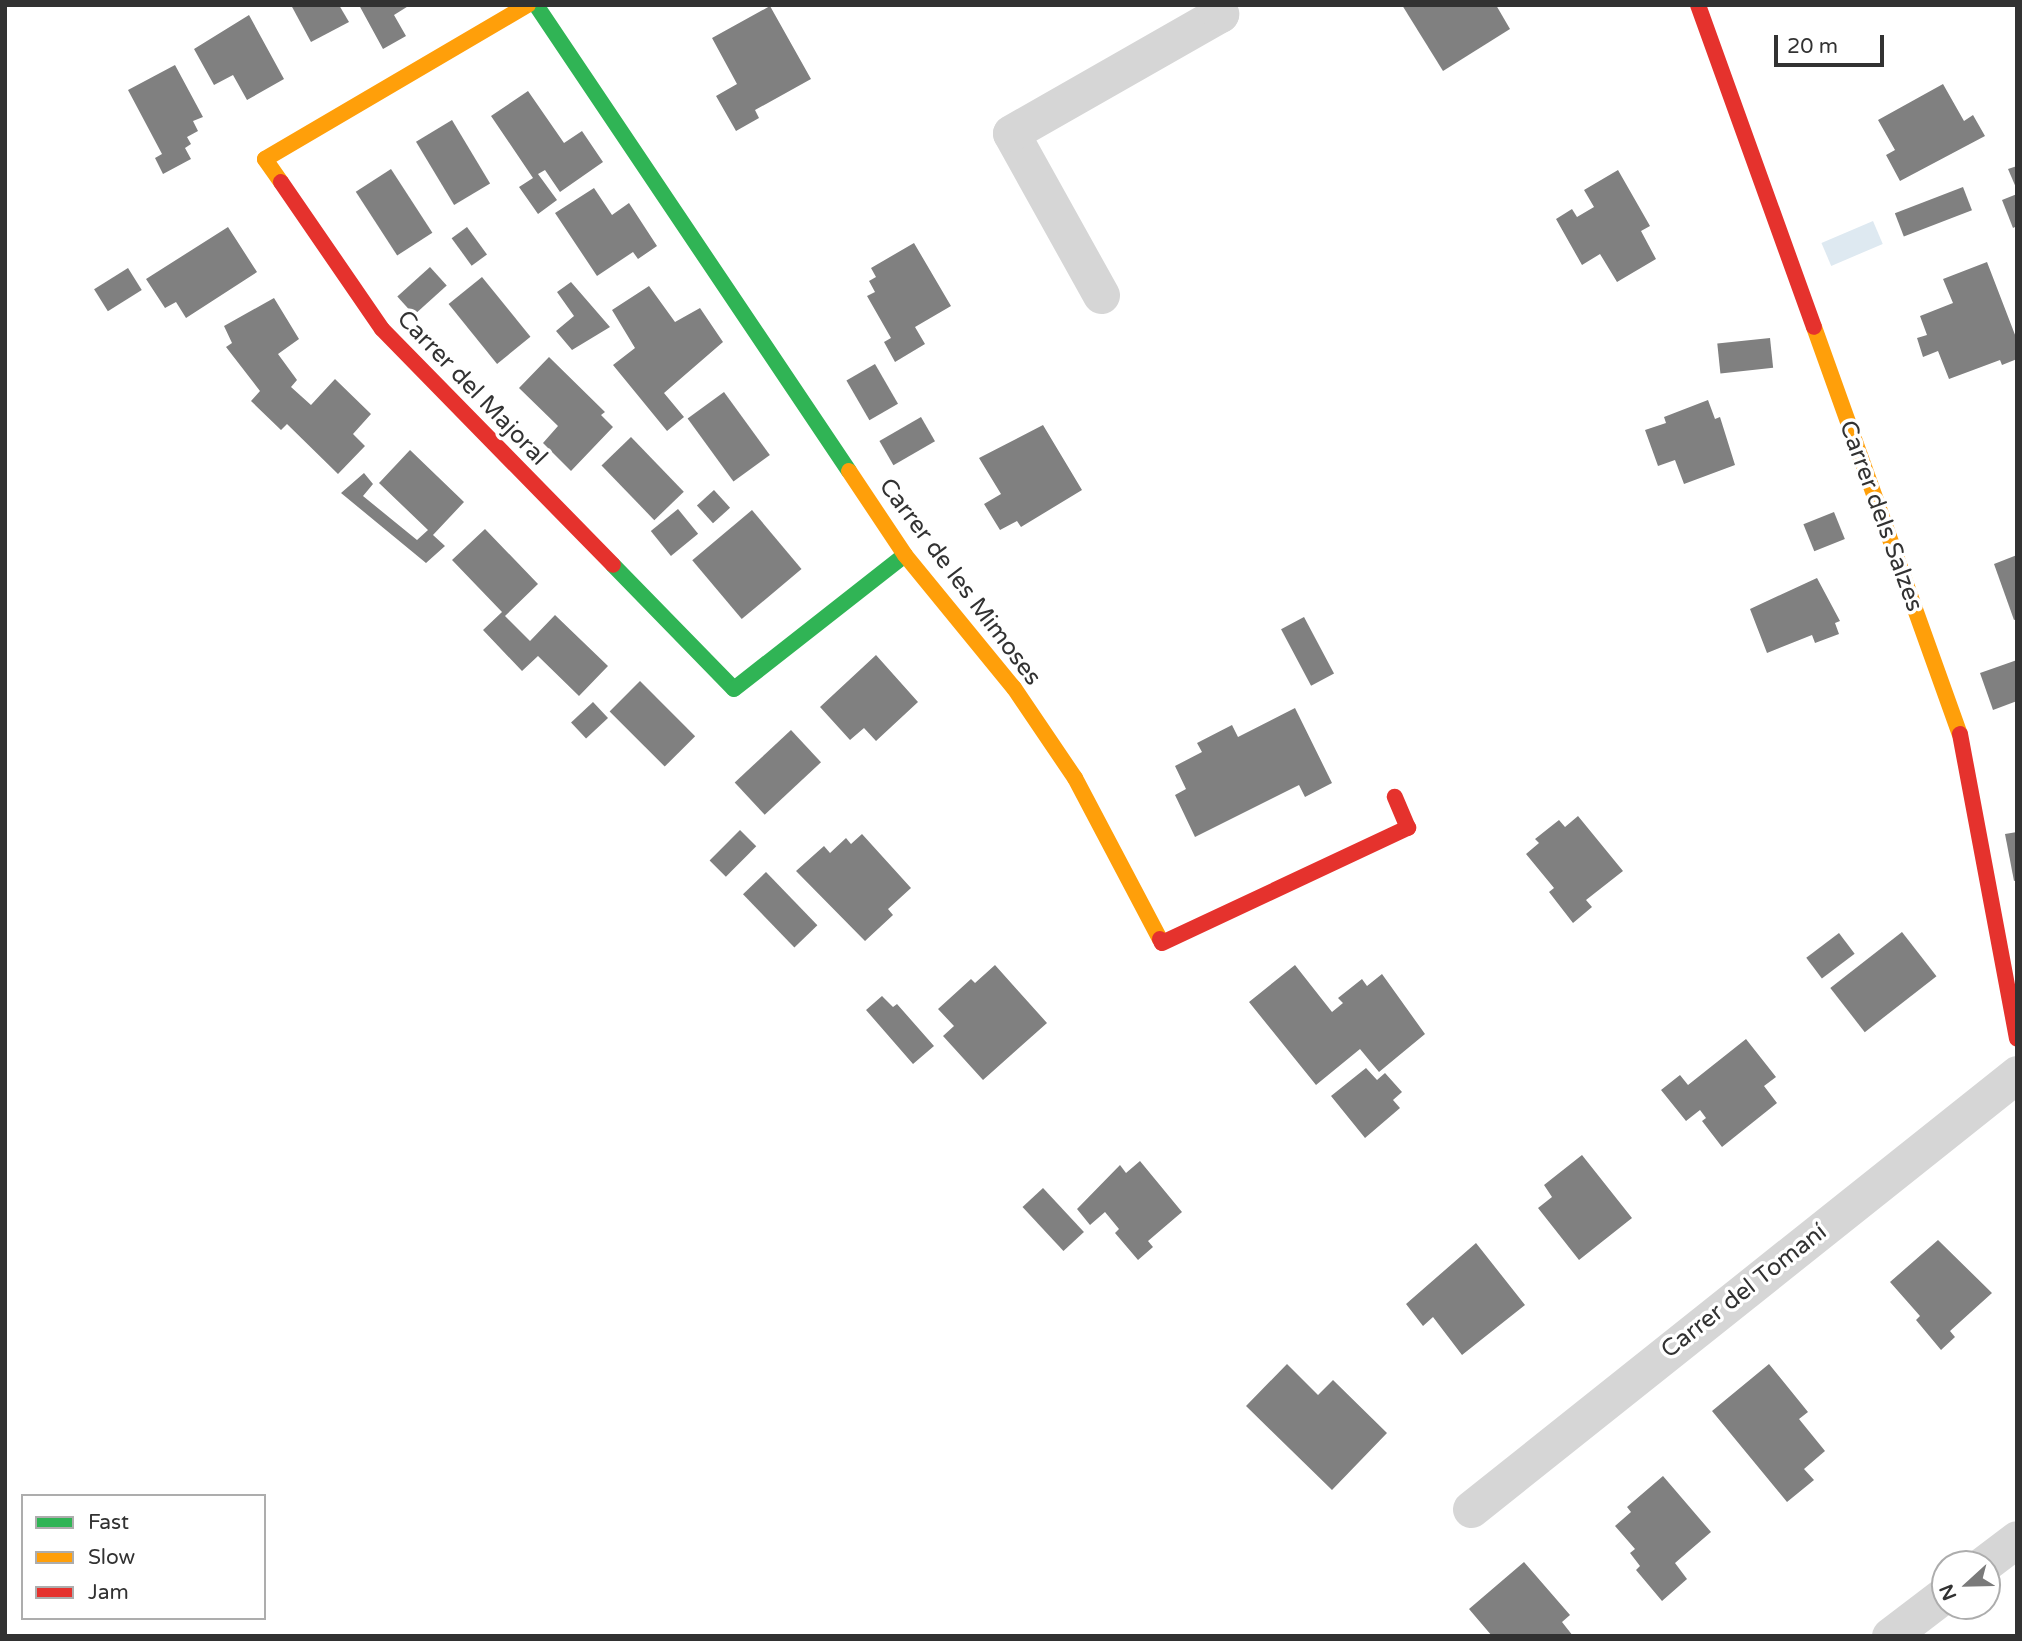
<!DOCTYPE html>
<meta charset="utf-8">
<style>
body{margin:0}
#map{position:relative;width:2022px;height:1641px;overflow:hidden;background:#fff;font-family:"Varela Round",sans-serif}
div>[style]{position:absolute}
.water>*{inset:0;background:#dee9f1;transform-origin:0 0}
.building>*{inset:0;background:#808080;transform-origin:0 0}
.street>*{height:37px;margin:-18.5px;padding:0 18.5px;transform-origin:18.5px;border-radius:18.5px;background:#d6d6d6}
.fast>*{height:16px;margin:-8px;padding:0 8px;transform-origin:8px;border-radius:8px;background:#30b455}
.slow>*{height:16px;margin:-8px;padding:0 8px;transform-origin:8px;border-radius:8px;background:#ff9f0a}
.jam>*{height:16px;margin:-8px;padding:0 8px;transform-origin:8px;border-radius:8px;background:#e5322d}
span{translate:-50% -50%;white-space:nowrap;text-align:center;line-height:1.15;-webkit-text-stroke:7px #fff;paint-order:stroke}
.street-label{font-size:24px;color:#323232}
.frame{position:absolute;inset:0;border:7px solid #323232;pointer-events:none}
.legend{position:absolute;left:21px;top:1494px;width:245px;height:126px;box-sizing:border-box;background:#fff;border:2px solid #adadad;margin:0;padding:9px 12px;list-style:none;font-size:21px;color:#323232}
.legend li{display:flex;align-items:center;gap:14px;height:35px}
.legend b{width:35px;border:2px solid #adadad}
.north{position:absolute;left:1931px;top:1550px;width:70px;height:70px;box-sizing:border-box;background:#fff;border:2px solid #adadad;border-radius:50%;rotate:248deg;font-size:19px;font-weight:700;line-height:28px;text-align:center;color:#323232}
.north::after{content:'';display:block;margin:auto;width:24px;height:32px;background:#7a7a7a;clip-path:polygon(50% 0,100% 100%,50% 72%,0 100%)}
.scale{position:absolute;left:1774px;top:35px;width:110px;height:32px;box-sizing:border-box;border:4px solid #323232;border-top:0;padding-left:9px;font-size:21px;line-height:24px;white-space:nowrap;color:#323232;-webkit-text-stroke:5px #fff;paint-order:stroke}
</style>
<div id="map">
<div class="water">
<div style="left:1873px;top:221px;width:25px;height:56px;rotate:67deg"></div>
</div>
<div class="building">
<div style="clip-path:polygon(291px 5px,339px 5px,349px 22px,311px 42px)"></div>
<div style="clip-path:polygon(359px 5px,410px 5px,394px 15px,406px 36px,383px 49px)"></div>
<div style="clip-path:polygon(1402px 5px,1496px 5px,1510px 29px,1443px 71px)"></div>
<div style="clip-path:polygon(770px 6px,811px 79px,755px 110px,759px 118px,736px 131px,716px 96px,737px 84px,712px 38px)"></div>
<div style="clip-path:polygon(249px 15px,284px 79px,247px 100px,233px 75px,214px 85px,194px 49px)"></div>
<div style="clip-path:polygon(175px 65px,203px 117px,193px 121px,198px 131px,187px 137px,191px 144px,185px 148px,191px 159px,163px 174px,155px 158px,162px 154px,128px 90px)"></div>
<div style="clip-path:polygon(1943px 84px,1964px 121px,1973px 115px,1985px 136px,1900px 181px,1886px 155px,1895px 150px,1878px 120px)"></div>
<div style="clip-path:polygon(528px 91px,564px 143px,582px 131px,603px 162px,560px 192px,545px 170px,538px 174px,557px 200px,538px 214px,519px 187px,533px 178px,491px 116px)"></div>
<div style="left:452px;top:120px;width:74px;height:42px;rotate:59deg"></div>
<div style="clip-path:polygon(2017px 166px,2017px 190px,2008px 169px)"></div>
<div style="left:391px;top:169px;width:76px;height:42px;rotate:57deg"></div>
<div style="clip-path:polygon(1618px 170px,1650px 226px,1641px 231px,1656px 259px,1617px 282px,1600px 254px,1582px 265px,1556px 219px,1572px 209px,1577px 217px,1594px 207px,1584px 190px)"></div>
<div style="left:1963px;top:187px;width:25px;height:73px;rotate:69deg"></div>
<div style="clip-path:polygon(594px 188px,612px 215px,629px 203px,657px 246px,638px 259px,633px 252px,597px 276px,555px 213px)"></div>
<div style="clip-path:polygon(2017px 194px,2017px 226px,2013px 228px,2002px 200px)"></div>
<div style="clip-path:polygon(228px 227px,257px 272px,186px 318px,176px 302px,165px 308px,146px 279px)"></div>
<div style="left:467px;top:227px;width:34px;height:19px;rotate:54deg"></div>
<div style="clip-path:polygon(914px 243px,951px 306px,915px 327px,925px 344px,895px 362px,884px 342px,891px 338px,867px 296px,875px 292px,869px 281px,876px 277px,871px 268px)"></div>
<div style="clip-path:polygon(1987px 262px,2017px 340px,2017px 359px,2002px 365px,2000px 360px,1949px 379px,1938px 351px,1923px 357px,1917px 338px,1927px 335px,1920px 316px,1953px 303px,1943px 279px)"></div>
<div style="left:430px;top:267px;width:25px;height:44px;rotate:48deg"></div>
<div style="left:128px;top:268px;width:26px;height:40px;rotate:58deg"></div>
<div style="left:482px;top:277px;width:77px;height:43px;rotate:51deg"></div>
<div style="clip-path:polygon(571px 282px,610px 327px,572px 350px,556px 331px,574px 316px,557px 292px)"></div>
<div style="clip-path:polygon(649px 286px,675px 322px,700px 308px,723px 342px,664px 393px,684px 417px,667px 431px,613px 365px,635px 348px,612px 310px)"></div>
<div style="clip-path:polygon(274px 298px,299px 339px,278px 354px,297px 380px,291px 387px,311px 405px,335px 379px,371px 414px,353px 434px,365px 446px,338px 474px,287px 424px,281px 430px,251px 401px,260px 391px,226px 347px,232px 343px,224px 326px)"></div>
<div style="left:1770px;top:338px;width:30px;height:53px;rotate:84deg"></div>
<div style="clip-path:polygon(549px 357px,605px 412px,601px 415px,613px 427px,571px 471px,543px 443px,558px 426px,519px 388px)"></div>
<div style="left:875px;top:364px;width:46px;height:33px;rotate:60deg"></div>
<div style="left:724px;top:392px;width:78px;height:45px;rotate:54deg"></div>
<div style="clip-path:polygon(1708px 400px,1715px 419px,1720px 417px,1735px 465px,1684px 484px,1675px 460px,1658px 466px,1645px 430px,1666px 423px,1664px 417px)"></div>
<div style="left:921px;top:417px;width:28px;height:48px;rotate:60deg"></div>
<div style="clip-path:polygon(1043px 425px,1082px 490px,1021px 527px,1017px 521px,1000px 530px,984px 504px,1001px 494px,979px 458px)"></div>
<div style="left:631px;top:437px;width:76px;height:41px;rotate:46deg"></div>
<div style="clip-path:polygon(410px 450px,464px 502px,433px 535px,445px 546px,426px 563px,341px 493px,364px 473px,373px 484px,363px 496px,417px 540px,428px 530px,379px 483px)"></div>
<div style="left:714px;top:490px;width:24px;height:23px;rotate:48deg"></div>
<div style="left:678px;top:509px;width:32px;height:35px;rotate:51deg"></div>
<div style="left:752px;top:510px;width:77px;height:78px;rotate:50deg"></div>
<div style="left:1834px;top:512px;width:29px;height:33px;rotate:68deg"></div>
<div style="clip-path:polygon(485px 529px,538px 584px,505px 616px,530px 641px,555px 615px,608px 666px,579px 696px,538px 656px,522px 671px,483px 630px,502px 612px,452px 560px)"></div>
<div style="clip-path:polygon(2017px 555px,2017px 619px,2014px 620px,1994px 564px)"></div>
<div style="clip-path:polygon(1817px 578px,1840px 621px,1835px 623px,1839px 634px,1815px 643px,1812px 635px,1767px 653px,1750px 609px)"></div>
<div style="left:1304px;top:617px;width:64px;height:26px;rotate:62deg"></div>
<div style="clip-path:polygon(876px 655px,918px 702px,876px 741px,864px 728px,850px 740px,820px 707px)"></div>
<div style="clip-path:polygon(2017px 660px,2017px 701px,1993px 710px,1980px 673px)"></div>
<div style="left:640px;top:681px;width:78px;height:43px;rotate:45deg"></div>
<div style="left:593px;top:702px;width:22px;height:30px;rotate:47deg"></div>
<div style="clip-path:polygon(1295px 708px,1332px 783px,1305px 797px,1299px 785px,1195px 837px,1175px 795px,1186px 789px,1175px 766px,1202px 752px,1197px 743px,1232px 725px,1238px 737px)"></div>
<div style="left:791px;top:730px;width:44px;height:77px;rotate:47deg"></div>
<div style="clip-path:polygon(1578px 816px,1623px 871px,1586px 900px,1592px 907px,1573px 923px,1549px 892px,1554px 888px,1526px 854px,1539px 843px,1535px 839px,1559px 820px,1565px 827px)"></div>
<div style="left:740px;top:830px;width:23px;height:43px;rotate:45deg"></div>
<div style="clip-path:polygon(2017px 832px,2017px 880px,2014px 881px,2005px 834px)"></div>
<div style="clip-path:polygon(862px 834px,911px 888px,888px 909px,893px 915px,865px 941px,796px 871px,824px 846px,830px 853px,846px 838px,851px 844px)"></div>
<div style="left:766px;top:872px;width:74px;height:32px;rotate:46deg"></div>
<div style="left:1902px;top:932px;width:56px;height:91px;rotate:52deg"></div>
<div style="left:1839px;top:933px;width:26px;height:41px;rotate:53deg"></div>
<div style="clip-path:polygon(995px 965px,1047px 1023px,983px 1080px,943px 1036px,954px 1026px,938px 1009px,971px 979px,975px 983px)"></div>
<div style="clip-path:polygon(1295px 965px,1332px 1012px,1343px 1003px,1338px 998px,1362px 979px,1367px 986px,1382px 974px,1425px 1034px,1379px 1072px,1360px 1049px,1316px 1085px,1249px 1002px)"></div>
<div style="clip-path:polygon(882px 996px,893px 1007px,897px 1004px,934px 1046px,913px 1064px,866px 1010px)"></div>
<div style="clip-path:polygon(1746px 1039px,1776px 1077px,1764px 1086px,1777px 1103px,1722px 1147px,1702px 1121px,1706px 1118px,1700px 1110px,1686px 1121px,1661px 1090px,1680px 1075px,1688px 1085px)"></div>
<div style="clip-path:polygon(1366px 1068px,1377px 1080px,1385px 1073px,1402px 1092px,1393px 1100px,1400px 1108px,1365px 1138px,1331px 1096px)"></div>
<div style="clip-path:polygon(1582px 1155px,1632px 1218px,1579px 1260px,1538px 1208px,1552px 1197px,1544px 1185px)"></div>
<div style="clip-path:polygon(1140px 1161px,1182px 1212px,1148px 1241px,1153px 1247px,1138px 1260px,1115px 1233px,1119px 1229px,1105px 1212px,1090px 1225px,1077px 1209px,1120px 1165px,1126px 1173px)"></div>
<div style="left:1043px;top:1188px;width:60px;height:28px;rotate:47deg"></div>
<div style="clip-path:polygon(1938px 1240px,1992px 1293px,1950px 1331px,1955px 1337px,1941px 1350px,1916px 1320px,1920px 1316px,1890px 1282px)"></div>
<div style="clip-path:polygon(1476px 1243px,1525px 1305px,1462px 1355px,1433px 1317px,1423px 1326px,1406px 1304px)"></div>
<div style="clip-path:polygon(1287px 1364px,1318px 1395px,1333px 1380px,1387px 1433px,1332px 1490px,1246px 1406px)"></div>
<div style="clip-path:polygon(1769px 1364px,1808px 1412px,1799px 1419px,1825px 1451px,1804px 1469px,1814px 1480px,1787px 1502px,1712px 1411px)"></div>
<div style="clip-path:polygon(1663px 1476px,1711px 1532px,1675px 1563px,1687px 1579px,1662px 1601px,1636px 1570px,1640px 1566px,1630px 1553px,1635px 1549px,1615px 1526px,1631px 1512px,1627px 1507px)"></div>
<div style="clip-path:polygon(1524px 1562px,1570px 1615px,1562px 1622px,1573px 1636px,1492px 1636px,1469px 1609px)"></div>
</div>
<div class="street">
<div style="left:1101px;top:295px;width:185px;rotate:-119.1deg"></div>
<div style="left:1011px;top:133px;width:241px;rotate:-29.7deg"></div>
<div style="left:1220px;top:14px;width:10px;rotate:-119deg"></div>
<div style="left:1471px;top:1509px;width:698px;rotate:-38.54deg"></div>
<div style="left:1984px;top:1564px;width:41px;rotate:-37.1deg"></div>
<div style="left:1890px;top:1636px;width:69px;rotate:-37.4deg"></div>
</div>
<div class="fast">
<div style="left:536px;top:5px;width:561px;rotate:56.11deg"></div>
<div style="left:613px;top:565px;width:173px;rotate:45.7deg"></div>
<div style="left:734px;top:689px;width:217px;rotate:-38.1deg"></div>
</div>
<div class="slow">
<div style="left:281px;top:182px;width:28px;rotate:-125deg"></div>
<div style="left:265px;top:159px;width:305px;rotate:-30.4deg"></div>
<div style="left:1814px;top:327px;width:432px;rotate:70.3deg"></div>
<div style="left:849px;top:471px;width:101px;rotate:56.3deg"></div>
<div style="left:905px;top:555px;width:172px;rotate:50.7deg"></div>
<div style="left:1014px;top:688px;width:109px;rotate:55.9deg"></div>
<div style="left:1075px;top:778px;width:182px;rotate:62.2deg"></div>
</div>
<div class="jam">
<div style="left:1698px;top:5px;width:342px;rotate:70.2deg"></div>
<div style="left:281px;top:182px;width:178px;rotate:55.5deg"></div>
<div style="left:382px;top:329px;width:330px;rotate:45.6deg"></div>
<div style="left:1960px;top:734px;width:310px;rotate:79.4deg"></div>
<div style="left:1160px;top:939px;width:4px;rotate:63deg"></div>
<div style="left:1162px;top:943px;width:272px;rotate:-25.1deg"></div>
<div style="left:1408px;top:828px;width:34px;rotate:-113deg"></div>
</div>
<div class="street-label">
<span style="left:472px;top:388px;rotate:46deg">Carrer del Majoral</span>
<span style="left:1881px;top:516px;rotate:70deg">Carrer dels Salzes</span>
<span style="left:960px;top:582px;rotate:53deg">Carrer de les Mimoses</span>
<span style="left:1744px;top:1291px;rotate:-38deg">Carrer del Tomaní</span>
</div>
<div class="frame"></div>
<ul class="legend">
<li><b style="height:9px;background:#30b455"></b>Fast</li>
<li><b style="height:9px;background:#ff9f0a"></b>Slow</li>
<li><b style="height:9px;background:#e5322d"></b>Jam</li>
</ul>
<div class="north">N</div>
<div class="scale">20 m</div>
</div>
